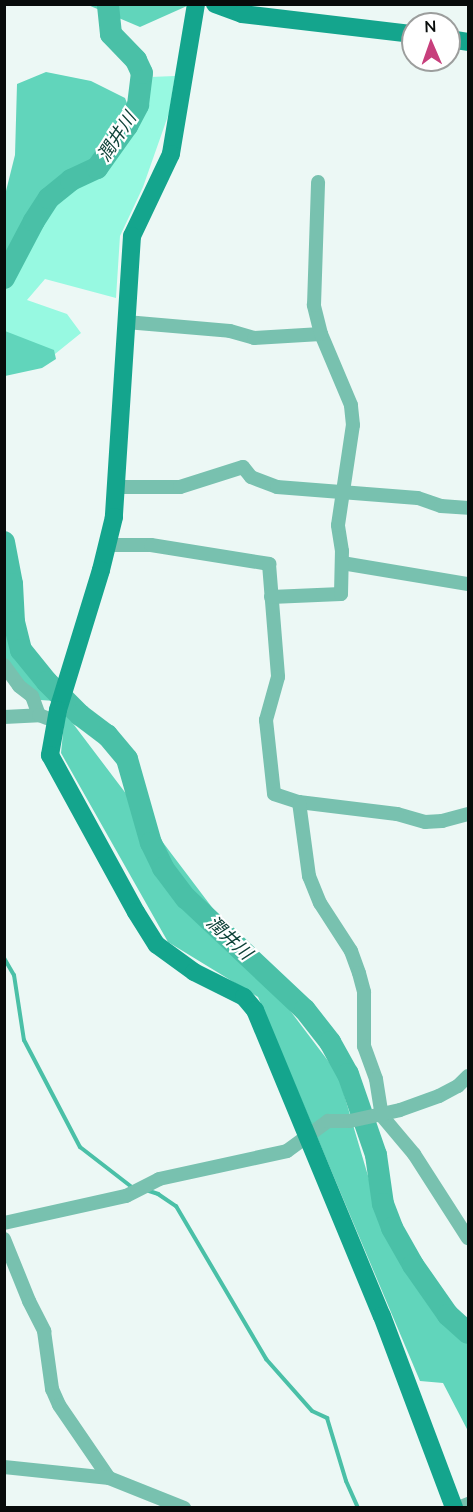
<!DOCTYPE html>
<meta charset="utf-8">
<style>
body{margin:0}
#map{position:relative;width:473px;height:1512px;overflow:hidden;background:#ecf8f5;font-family:Mulish,"Noto Sans JP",sans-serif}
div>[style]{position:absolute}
.green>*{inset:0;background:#97f9e1}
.forest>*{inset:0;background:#61d5bb}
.stream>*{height:4px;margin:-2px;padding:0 2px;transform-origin:2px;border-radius:2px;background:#4ac0a7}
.river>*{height:22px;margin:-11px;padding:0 11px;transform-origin:11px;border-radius:11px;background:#4ac0a7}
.street>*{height:14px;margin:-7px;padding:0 7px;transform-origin:7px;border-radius:7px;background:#78c1af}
.secondary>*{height:18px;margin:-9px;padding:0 9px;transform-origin:9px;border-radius:9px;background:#14a58d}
span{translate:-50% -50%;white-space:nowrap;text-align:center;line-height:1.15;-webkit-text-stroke:4.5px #fff;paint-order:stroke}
.water-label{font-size:18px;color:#0e4238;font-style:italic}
.frame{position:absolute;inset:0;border:6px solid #080c0b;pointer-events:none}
.north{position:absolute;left:401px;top:12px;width:60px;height:60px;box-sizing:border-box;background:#fff;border:2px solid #9c9e9d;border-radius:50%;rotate:358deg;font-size:16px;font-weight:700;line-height:24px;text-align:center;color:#080c0b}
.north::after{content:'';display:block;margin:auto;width:21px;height:27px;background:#c73f7c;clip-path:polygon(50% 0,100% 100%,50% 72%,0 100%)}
</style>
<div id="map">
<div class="green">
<div style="clip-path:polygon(175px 76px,169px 113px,143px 187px,120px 236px,116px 298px,45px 279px,27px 300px,67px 314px,81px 333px,55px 354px,5px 336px,5px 289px,36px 217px,129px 123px,150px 77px)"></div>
</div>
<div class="forest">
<div style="clip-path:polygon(186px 4px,187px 6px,140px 27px,88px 5px)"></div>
<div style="clip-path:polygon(46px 72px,91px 81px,125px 98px,132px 116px,108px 168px,71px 184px,50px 209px,5px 286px,5px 195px,15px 155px,17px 84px)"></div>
<div style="clip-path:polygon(5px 331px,54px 350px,56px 359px,42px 368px,5px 376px)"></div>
<div style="clip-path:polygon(4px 630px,56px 701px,40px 700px,5px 661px)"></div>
<div style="clip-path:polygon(65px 713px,338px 1074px,376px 1203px,433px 1294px,468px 1340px,468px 1431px,443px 1383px,420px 1381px,258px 997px,168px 942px,61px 753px)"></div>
</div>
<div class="stream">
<div style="left:4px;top:958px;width:20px;rotate:60deg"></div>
<div style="left:14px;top:975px;width:66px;rotate:81.3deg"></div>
<div style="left:24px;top:1040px;width:121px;rotate:62.4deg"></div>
<div style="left:80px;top:1147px;width:67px;rotate:37.7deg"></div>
<div style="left:146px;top:1190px;width:13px;rotate:18deg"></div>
<div style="left:158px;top:1194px;width:22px;rotate:34deg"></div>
<div style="left:176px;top:1206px;width:178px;rotate:59.5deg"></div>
<div style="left:266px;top:1359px;width:69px;rotate:48.5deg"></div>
<div style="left:312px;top:1411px;width:17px;rotate:25deg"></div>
<div style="left:327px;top:1418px;width:66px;rotate:73.2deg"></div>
<div style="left:346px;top:1481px;width:30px;rotate:66deg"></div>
</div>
<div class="river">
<div style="left:4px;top:278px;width:64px;rotate:-62.2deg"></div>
<div style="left:34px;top:221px;width:27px;rotate:-57deg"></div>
<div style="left:49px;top:198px;width:28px;rotate:-39deg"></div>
<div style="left:71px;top:180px;width:29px;rotate:-25deg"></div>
<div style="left:97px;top:168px;width:52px;rotate:-54.5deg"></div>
<div style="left:127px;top:126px;width:24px;rotate:-62deg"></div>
<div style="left:138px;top:105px;width:32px;rotate:-83deg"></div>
<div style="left:142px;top:73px;width:14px;rotate:-115deg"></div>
<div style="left:136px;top:60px;width:36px;rotate:-134deg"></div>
<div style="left:111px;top:34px;width:30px;rotate:-96deg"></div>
<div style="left:4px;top:542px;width:43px;rotate:79.2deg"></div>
<div style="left:12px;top:584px;width:38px;rotate:87deg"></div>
<div style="left:14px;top:622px;width:29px;rotate:76deg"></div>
<div style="left:21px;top:650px;width:41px;rotate:50.9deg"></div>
<div style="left:47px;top:682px;width:47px;rotate:45deg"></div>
<div style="left:80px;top:715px;width:34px;rotate:37deg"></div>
<div style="left:107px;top:735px;width:31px;rotate:50deg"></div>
<div style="left:127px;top:759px;width:87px;rotate:74.1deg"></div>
<div style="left:151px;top:843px;width:28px;rotate:64deg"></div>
<div style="left:163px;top:868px;width:38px;rotate:53deg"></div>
<div style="left:186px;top:898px;width:163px;rotate:43.3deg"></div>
<div style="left:305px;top:1010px;width:41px;rotate:52deg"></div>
<div style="left:330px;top:1042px;width:37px;rotate:61deg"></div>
<div style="left:348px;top:1074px;width:86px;rotate:70.9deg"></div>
<div style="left:376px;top:1155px;width:49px;rotate:81.9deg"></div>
<div style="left:383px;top:1204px;width:26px;rotate:69deg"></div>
<div style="left:392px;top:1228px;width:43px;rotate:60.4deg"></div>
<div style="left:413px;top:1265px;width:61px;rotate:55deg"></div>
<div style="left:448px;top:1315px;width:27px;rotate:42deg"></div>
</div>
<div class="street">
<div style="left:126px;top:322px;width:104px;rotate:4.9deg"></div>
<div style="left:230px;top:331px;width:25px;rotate:16deg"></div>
<div style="left:254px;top:338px;width:67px;rotate:-3.4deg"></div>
<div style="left:118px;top:487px;width:62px"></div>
<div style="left:180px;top:487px;width:66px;rotate:-17.6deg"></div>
<div style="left:243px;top:467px;width:13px;rotate:51deg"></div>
<div style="left:251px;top:477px;width:28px;rotate:21deg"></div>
<div style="left:277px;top:487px;width:141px;rotate:4.5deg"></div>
<div style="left:418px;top:498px;width:24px;rotate:19deg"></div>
<div style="left:441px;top:506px;width:27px;rotate:4deg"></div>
<div style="left:108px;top:545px;width:43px"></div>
<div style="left:151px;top:545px;width:120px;rotate:9.1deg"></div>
<div style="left:269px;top:564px;width:113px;rotate:85.4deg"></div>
<div style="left:278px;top:677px;width:45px;rotate:105.6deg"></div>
<div style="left:266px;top:720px;width:74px;rotate:83.8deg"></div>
<div style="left:274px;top:794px;width:26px;rotate:18deg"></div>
<div style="left:342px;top:563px;width:128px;rotate:9.5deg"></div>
<div style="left:271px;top:597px;width:70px;rotate:-2.5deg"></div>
<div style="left:341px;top:594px;width:43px;rotate:-88.7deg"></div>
<div style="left:342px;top:551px;width:26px;rotate:-99deg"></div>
<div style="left:338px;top:525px;width:101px;rotate:-81.5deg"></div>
<div style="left:353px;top:425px;width:20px;rotate:-96deg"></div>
<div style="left:351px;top:405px;width:77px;rotate:-112.9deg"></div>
<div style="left:321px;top:334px;width:30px;rotate:-104deg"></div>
<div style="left:314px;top:305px;width:123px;rotate:-88.1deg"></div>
<div style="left:4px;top:665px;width:26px;rotate:54deg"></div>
<div style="left:19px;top:686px;width:16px;rotate:38deg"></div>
<div style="left:32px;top:696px;width:20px;rotate:70deg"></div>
<div style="left:4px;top:717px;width:35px;rotate:-3deg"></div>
<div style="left:39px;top:715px;width:9px;rotate:21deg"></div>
<div style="left:468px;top:814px;width:27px;rotate:165deg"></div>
<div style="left:442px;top:821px;width:17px;rotate:177deg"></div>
<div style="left:425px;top:822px;width:29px;rotate:-164deg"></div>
<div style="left:397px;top:814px;width:99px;rotate:-173deg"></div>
<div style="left:299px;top:802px;width:75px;rotate:82.3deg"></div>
<div style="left:309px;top:876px;width:29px;rotate:68deg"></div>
<div style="left:320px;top:903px;width:57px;rotate:57.1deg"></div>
<div style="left:351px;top:951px;width:23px;rotate:70deg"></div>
<div style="left:359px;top:973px;width:20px;rotate:75deg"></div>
<div style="left:364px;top:992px;width:54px;rotate:90deg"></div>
<div style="left:364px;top:1046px;width:35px;rotate:70deg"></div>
<div style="left:376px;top:1079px;width:37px;rotate:81deg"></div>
<div style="left:382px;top:1116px;width:50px;rotate:49.9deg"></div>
<div style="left:414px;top:1154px;width:100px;rotate:57.3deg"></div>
<div style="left:4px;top:1223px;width:125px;rotate:-12.5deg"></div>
<div style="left:126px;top:1196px;width:37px;rotate:-27deg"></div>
<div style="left:159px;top:1179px;width:131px;rotate:-12.3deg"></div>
<div style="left:287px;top:1151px;width:51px;rotate:-36.2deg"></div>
<div style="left:328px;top:1121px;width:22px"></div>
<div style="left:350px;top:1121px;width:51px;rotate:-12.4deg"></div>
<div style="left:400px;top:1110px;width:41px;rotate:-19.7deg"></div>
<div style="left:439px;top:1096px;width:21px;rotate:-28deg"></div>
<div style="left:458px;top:1086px;width:14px;rotate:-45deg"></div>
<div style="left:4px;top:1239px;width:67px;rotate:68deg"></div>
<div style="left:29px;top:1301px;width:34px;rotate:63deg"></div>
<div style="left:44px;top:1331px;width:59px;rotate:82.1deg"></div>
<div style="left:52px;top:1389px;width:17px;rotate:66deg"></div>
<div style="left:59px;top:1405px;width:88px;rotate:55.6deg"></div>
<div style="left:109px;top:1478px;width:81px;rotate:21.8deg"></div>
<div style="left:4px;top:1467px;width:106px;rotate:6deg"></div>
<div style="left:458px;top:1508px;width:11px;rotate:-22deg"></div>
</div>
<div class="secondary">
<div style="left:196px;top:4px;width:152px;rotate:99.5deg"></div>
<div style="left:171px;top:154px;width:91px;rotate:115.4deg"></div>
<div style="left:132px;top:236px;width:282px;rotate:93.7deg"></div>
<div style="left:114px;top:517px;width:55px;rotate:103.8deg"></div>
<div style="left:101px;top:570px;width:146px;rotate:107.1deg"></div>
<div style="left:58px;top:710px;width:46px;rotate:100.1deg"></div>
<div style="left:50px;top:755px;width:179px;rotate:61.3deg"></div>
<div style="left:136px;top:912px;width:39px;rotate:58deg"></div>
<div style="left:157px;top:945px;width:46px;rotate:36.1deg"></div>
<div style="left:194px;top:972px;width:56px;rotate:26.6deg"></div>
<div style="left:244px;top:997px;width:17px;rotate:50deg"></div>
<div style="left:255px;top:1010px;width:331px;rotate:67.5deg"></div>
<div style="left:382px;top:1316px;width:205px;rotate:69.4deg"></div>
<div style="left:215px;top:4px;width:29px;rotate:20deg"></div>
<div style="left:242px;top:14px;width:172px;rotate:6.7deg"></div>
<div style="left:449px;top:39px;width:19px;rotate:9deg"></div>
</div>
<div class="water-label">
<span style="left:117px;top:137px;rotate:-57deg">潤井川</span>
<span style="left:229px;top:938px;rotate:43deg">潤井川</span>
</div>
<div class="frame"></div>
<div class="north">N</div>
</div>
